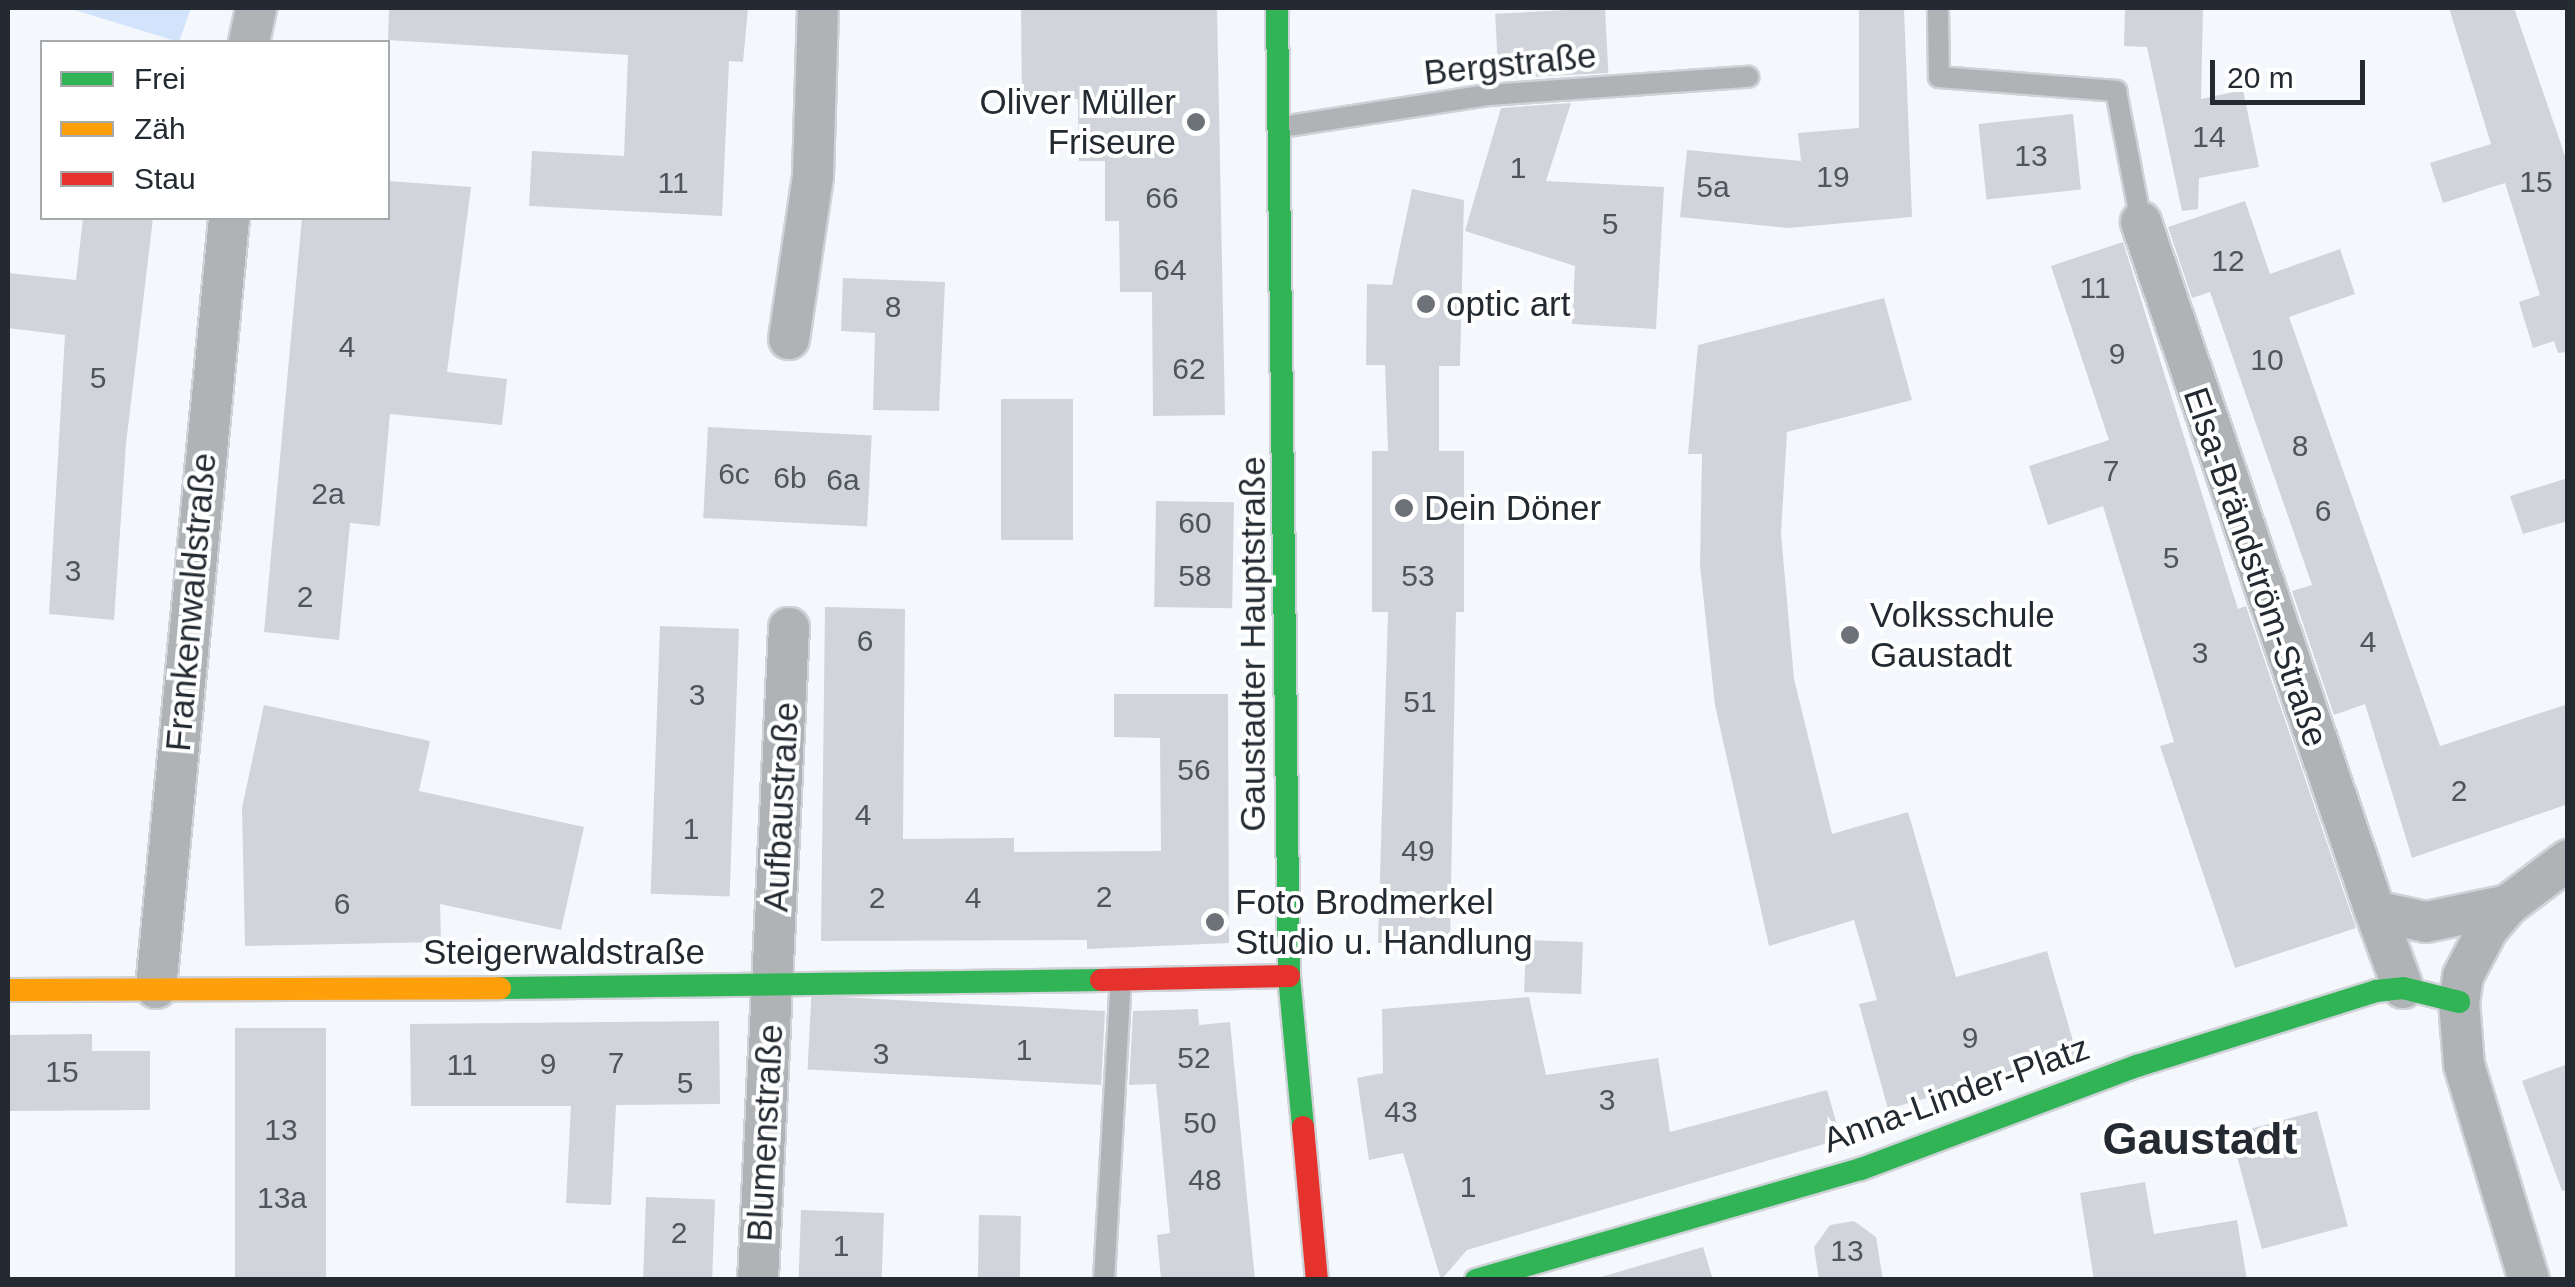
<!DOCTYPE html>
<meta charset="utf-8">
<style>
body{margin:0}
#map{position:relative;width:2575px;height:1287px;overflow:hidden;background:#f4f7fc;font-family:Arial,sans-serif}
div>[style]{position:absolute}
.green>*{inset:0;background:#d2e4fb}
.building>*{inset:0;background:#d1d5db;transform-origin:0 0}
.roads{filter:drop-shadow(2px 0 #cfd2d7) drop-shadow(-2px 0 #cfd2d7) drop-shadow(0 2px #cfd2d7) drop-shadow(0 -2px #cfd2d7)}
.lane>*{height:20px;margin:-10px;padding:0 10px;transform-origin:10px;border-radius:10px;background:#b0b3b6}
.street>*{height:40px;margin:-20px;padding:0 20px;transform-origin:20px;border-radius:20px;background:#b0b3b6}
.fast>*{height:22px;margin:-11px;padding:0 11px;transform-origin:11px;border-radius:11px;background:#30b455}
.slow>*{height:22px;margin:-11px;padding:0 11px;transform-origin:11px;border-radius:11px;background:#ff9f0a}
.jam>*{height:22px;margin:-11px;padding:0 11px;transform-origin:11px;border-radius:11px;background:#e5322d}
.dots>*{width:28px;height:28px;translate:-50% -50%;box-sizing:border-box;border:5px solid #fff;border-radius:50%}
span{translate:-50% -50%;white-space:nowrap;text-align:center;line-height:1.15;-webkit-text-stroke:8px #fff;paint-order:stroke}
.number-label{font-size:30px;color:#4f555c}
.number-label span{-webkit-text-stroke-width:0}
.street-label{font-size:35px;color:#242a32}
.poi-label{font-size:35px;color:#242a32}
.right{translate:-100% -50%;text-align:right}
.left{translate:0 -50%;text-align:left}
.district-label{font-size:45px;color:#242a32;font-weight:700}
.frame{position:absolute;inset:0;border:10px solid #242a32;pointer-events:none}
.legend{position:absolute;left:40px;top:40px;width:350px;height:180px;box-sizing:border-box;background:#fff;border:2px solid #a7aaad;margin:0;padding:12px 18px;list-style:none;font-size:30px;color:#242a32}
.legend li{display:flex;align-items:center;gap:20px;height:50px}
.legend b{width:50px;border:2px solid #a7aaad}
.scale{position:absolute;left:2210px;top:60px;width:155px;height:45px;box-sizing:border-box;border:5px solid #242a32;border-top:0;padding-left:12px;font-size:30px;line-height:35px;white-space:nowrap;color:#242a32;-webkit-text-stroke:8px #fff;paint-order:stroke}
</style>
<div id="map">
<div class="green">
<div style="clip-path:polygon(68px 8px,191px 8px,179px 42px)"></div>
</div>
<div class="building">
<div style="clip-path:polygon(389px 8px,748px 8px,743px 62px,729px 61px,722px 216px,529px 206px,532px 151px,624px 156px,628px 55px,388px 40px)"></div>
<div style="clip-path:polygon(1021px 8px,1217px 8px,1225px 415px,1153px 416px,1152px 292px,1120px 292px,1119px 221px,1105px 221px,1105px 161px,1079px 161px,1078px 99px,1022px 100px)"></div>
<div style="left:1605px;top:8px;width:65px;height:110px;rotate:87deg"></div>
<div style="clip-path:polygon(1859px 8px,1904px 8px,1912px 217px,1788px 228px,1680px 217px,1687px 150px,1801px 161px,1798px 133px,1859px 128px)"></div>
<div style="clip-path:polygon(2125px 8px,2203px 8px,2201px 99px,2243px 90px,2259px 167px,2199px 178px,2198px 209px,2182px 211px,2147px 47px,2124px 46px)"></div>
<div style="clip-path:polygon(2449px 8px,2514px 8px,2560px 141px,2568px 166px,2568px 352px,2558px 353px,2554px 341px,2533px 348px,2519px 302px,2540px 295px,2505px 183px,2443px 203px,2430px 163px,2491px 144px)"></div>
<div style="clip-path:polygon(1571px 103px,1546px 181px,1664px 187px,1656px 329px,1572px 324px,1575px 266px,1465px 231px,1501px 108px)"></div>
<div style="left:2073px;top:114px;width:76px;height:95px;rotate:84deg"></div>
<div style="clip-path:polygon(388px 181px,471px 187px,447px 372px,507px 379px,502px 425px,390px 414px,380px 526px,350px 523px,339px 640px,264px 632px,302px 218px,388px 218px)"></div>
<div style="clip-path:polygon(1412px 189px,1464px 200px,1460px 366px,1439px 366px,1439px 451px,1464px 451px,1464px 612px,1456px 612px,1450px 943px,1378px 943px,1388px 612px,1372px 612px,1372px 451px,1388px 451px,1385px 365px,1366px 365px,1367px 284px,1392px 285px)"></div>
<div style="clip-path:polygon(2245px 201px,2270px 274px,2340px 249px,2355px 294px,2289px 317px,2440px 746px,2568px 704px,2568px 804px,2412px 858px,2365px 704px,2334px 715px,2292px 591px,2312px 585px,2210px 292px,2192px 298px,2168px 227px)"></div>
<div style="clip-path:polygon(83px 218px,153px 218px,126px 444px,114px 620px,49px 614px,65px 335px,8px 328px,8px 273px,76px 280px)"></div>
<div style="clip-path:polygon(2123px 242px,2238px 609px,2246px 606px,2356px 928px,2235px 968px,2160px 746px,2174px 742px,2103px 506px,2048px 525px,2029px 466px,2109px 440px,2051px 266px)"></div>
<div style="clip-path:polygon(843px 278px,945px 282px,939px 411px,873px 410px,875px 333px,841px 331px)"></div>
<div style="clip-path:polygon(1884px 298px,1912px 400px,1787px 432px,1781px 534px,1794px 679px,1832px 834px,1908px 812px,1956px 977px,2047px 951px,2077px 1055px,1888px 1109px,1859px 1004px,1877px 1000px,1854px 920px,1769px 946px,1715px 705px,1700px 566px,1702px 454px,1688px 454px,1698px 345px)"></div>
<div style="left:1001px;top:399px;width:72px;height:141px"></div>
<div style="left:708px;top:427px;width:164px;height:91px;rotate:3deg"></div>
<div style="clip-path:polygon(2568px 478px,2568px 521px,2523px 534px,2510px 496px)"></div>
<div style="left:1156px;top:501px;width:78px;height:106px;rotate:1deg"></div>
<div style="clip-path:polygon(825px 607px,905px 609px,903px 839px,1014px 838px,1014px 852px,1161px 851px,1160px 738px,1114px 737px,1114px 694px,1228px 694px,1229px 943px,1087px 949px,1087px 940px,821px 941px)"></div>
<div style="left:660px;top:626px;width:79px;height:268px;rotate:2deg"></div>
<div style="clip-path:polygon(264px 705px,430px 741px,419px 791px,584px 827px,561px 930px,440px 904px,441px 942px,245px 946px,242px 808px)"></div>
<div style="left:1526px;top:940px;width:57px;height:52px;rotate:2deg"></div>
<div style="clip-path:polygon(1529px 997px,1546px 1075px,1658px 1058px,1670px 1132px,1827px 1090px,1841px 1139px,1467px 1250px,1441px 1280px,1403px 1153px,1369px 1160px,1357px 1078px,1383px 1073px,1382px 1009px)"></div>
<div style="clip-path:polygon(1198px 1009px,1199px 1025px,1230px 1022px,1255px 1280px,1161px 1280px,1157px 1235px,1170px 1233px,1156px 1084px,1129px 1085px,1133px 1011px)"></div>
<div style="left:1105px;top:1011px;width:74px;height:294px;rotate:93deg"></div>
<div style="clip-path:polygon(719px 1021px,720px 1104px,616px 1105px,611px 1205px,566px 1203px,571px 1106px,411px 1106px,410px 1024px)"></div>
<div style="left:326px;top:1028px;width:252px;height:91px;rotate:90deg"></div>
<div style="clip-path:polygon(92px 1034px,92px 1051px,150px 1051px,150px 1110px,8px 1111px,8px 1035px)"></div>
<div style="clip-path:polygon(2568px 1064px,2568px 1190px,2562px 1191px,2522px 1081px)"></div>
<div style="left:2317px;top:1111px;width:119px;height:89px;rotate:75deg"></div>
<div style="clip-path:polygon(2145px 1182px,2154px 1234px,2237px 1220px,2247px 1280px,2094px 1280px,2080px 1193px)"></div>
<div style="left:646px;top:1197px;width:69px;height:83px;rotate:2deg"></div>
<div style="left:801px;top:1210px;width:83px;height:70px;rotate:2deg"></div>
<div style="left:979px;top:1215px;width:42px;height:65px;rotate:1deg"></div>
<div style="clip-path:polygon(1854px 1221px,1876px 1237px,1883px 1280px,1819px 1280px,1814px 1247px,1830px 1225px)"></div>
<div style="clip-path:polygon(1703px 1247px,1713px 1280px,1591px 1280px)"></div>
</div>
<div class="roads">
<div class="lane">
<div style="left:1938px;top:8px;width:69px;rotate:89.2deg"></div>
<div style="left:1939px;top:77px;width:178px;rotate:4.5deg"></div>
<div style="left:2116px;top:91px;width:133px;rotate:79.2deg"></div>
<div style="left:1281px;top:127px;width:209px;rotate:-8.8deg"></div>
<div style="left:1488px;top:95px;width:261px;rotate:-4deg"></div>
<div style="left:1104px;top:1280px;width:300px;rotate:-86.8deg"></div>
</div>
<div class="street">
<div style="left:249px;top:42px;width:35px;rotate:-78deg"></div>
<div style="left:2141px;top:222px;width:728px;rotate:71.24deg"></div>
<div style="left:2375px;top:911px;width:52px;rotate:12.2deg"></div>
<div style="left:2426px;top:922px;width:84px;rotate:-11.7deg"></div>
<div style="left:789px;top:339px;width:165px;rotate:-81.6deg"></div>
<div style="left:813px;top:176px;width:168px;rotate:-88.3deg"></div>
<div style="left:2375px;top:911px;width:82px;rotate:70deg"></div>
<div style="left:156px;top:988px;width:773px;rotate:-84.58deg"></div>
<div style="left:758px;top:1280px;width:653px;rotate:-87.28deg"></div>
<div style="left:2529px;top:1280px;width:225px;rotate:-106.8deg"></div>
<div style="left:2464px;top:1065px;width:63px;rotate:-94.5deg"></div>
<div style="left:2459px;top:1002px;width:26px;rotate:-81deg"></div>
<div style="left:2463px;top:976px;width:52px;rotate:-62.4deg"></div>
<div style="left:2487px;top:930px;width:33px;rotate:-50deg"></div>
<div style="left:2508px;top:905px;width:75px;rotate:-36.9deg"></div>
</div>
<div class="fast">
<div style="left:1277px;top:8px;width:968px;rotate:89.29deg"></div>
<div style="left:1289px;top:976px;width:152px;rotate:84.7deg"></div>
<div style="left:500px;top:988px;width:601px;rotate:-0.76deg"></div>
<div style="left:1476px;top:1280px;width:401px;rotate:-16.1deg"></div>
<div style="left:1861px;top:1169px;width:295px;rotate:-20.5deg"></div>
<div style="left:2137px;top:1066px;width:250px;rotate:-17.4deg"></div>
<div style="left:2376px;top:991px;width:27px;rotate:-6deg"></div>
<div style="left:2403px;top:988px;width:58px;rotate:14deg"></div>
</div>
<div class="slow">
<div style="left:8px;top:990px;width:492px;rotate:-0.2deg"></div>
</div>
<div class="jam">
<div style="left:1101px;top:980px;width:188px;rotate:-1.2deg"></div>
<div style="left:1303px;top:1127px;width:154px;rotate:84.8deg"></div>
</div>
</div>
<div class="dots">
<div style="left:1196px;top:122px;background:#6d7279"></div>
<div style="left:1426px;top:304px;background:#6d7279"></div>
<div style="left:1404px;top:508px;background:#6d7279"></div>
<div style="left:1850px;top:635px;background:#6d7279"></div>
<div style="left:1215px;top:922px;background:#6d7279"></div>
</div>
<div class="number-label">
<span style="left:2209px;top:137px">14</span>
<span style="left:2031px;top:156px">13</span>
<span style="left:1518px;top:168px">1</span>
<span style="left:1833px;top:177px">19</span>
<span style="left:2536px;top:182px">15</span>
<span style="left:673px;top:183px">11</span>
<span style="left:1713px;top:187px">5a</span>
<span style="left:1162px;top:198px">66</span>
<span style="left:1610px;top:224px">5</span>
<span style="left:2228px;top:261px">12</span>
<span style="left:1170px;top:270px">64</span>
<span style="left:2095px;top:288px">11</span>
<span style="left:893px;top:307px">8</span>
<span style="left:347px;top:347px">4</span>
<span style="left:2117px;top:354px">9</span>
<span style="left:2267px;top:360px">10</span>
<span style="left:1189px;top:369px">62</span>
<span style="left:98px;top:378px">5</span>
<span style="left:2300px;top:446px">8</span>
<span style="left:2111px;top:471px">7</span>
<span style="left:734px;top:474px">6c</span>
<span style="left:790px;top:478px">6b</span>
<span style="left:843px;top:480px">6a</span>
<span style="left:328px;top:494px">2a</span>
<span style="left:2323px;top:511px">6</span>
<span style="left:1195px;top:523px">60</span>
<span style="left:2171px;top:558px">5</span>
<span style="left:73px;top:571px">3</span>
<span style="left:1195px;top:576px">58</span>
<span style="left:1418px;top:576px">53</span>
<span style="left:305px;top:597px">2</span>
<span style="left:865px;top:641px">6</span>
<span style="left:2368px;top:642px">4</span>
<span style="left:2200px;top:653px">3</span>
<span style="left:697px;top:695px">3</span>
<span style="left:1420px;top:702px">51</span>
<span style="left:1194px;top:770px">56</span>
<span style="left:2459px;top:791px">2</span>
<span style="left:863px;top:815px">4</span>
<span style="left:691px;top:829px">1</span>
<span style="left:1418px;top:851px">49</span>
<span style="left:1104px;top:897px">2</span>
<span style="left:877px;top:898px">2</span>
<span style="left:973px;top:898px">4</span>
<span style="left:342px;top:904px">6</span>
<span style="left:1970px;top:1038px">9</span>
<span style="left:1024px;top:1050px">1</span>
<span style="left:881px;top:1054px">3</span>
<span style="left:1194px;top:1058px">52</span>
<span style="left:616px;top:1063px">7</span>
<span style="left:548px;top:1064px">9</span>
<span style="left:462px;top:1065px">11</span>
<span style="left:62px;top:1072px">15</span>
<span style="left:685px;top:1083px">5</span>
<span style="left:1607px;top:1100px">3</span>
<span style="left:1401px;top:1112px">43</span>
<span style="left:1200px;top:1123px">50</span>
<span style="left:281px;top:1130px">13</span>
<span style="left:1205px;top:1180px">48</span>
<span style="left:1468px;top:1187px">1</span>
<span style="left:282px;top:1198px">13a</span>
<span style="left:679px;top:1233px">2</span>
<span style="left:841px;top:1246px">1</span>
<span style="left:1847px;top:1251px">13</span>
</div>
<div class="street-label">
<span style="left:1510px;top:64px;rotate:-6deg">Bergstraße</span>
<span style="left:2256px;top:567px;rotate:71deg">Elsa-Brändström-Straße</span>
<span style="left:191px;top:602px;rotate:-85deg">Frankenwaldstraße</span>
<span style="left:1253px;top:644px;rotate:-90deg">Gaustadter Hauptstraße</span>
<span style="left:781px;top:807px;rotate:-87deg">Aufbaustraße</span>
<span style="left:564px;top:952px">Steigerwaldstraße</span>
<span style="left:1956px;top:1094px;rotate:-20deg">Anna-Linder-Platz</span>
<span style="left:765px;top:1133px;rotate:-87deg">Blumenstraße</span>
</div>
<div class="poi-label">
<span class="right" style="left:1176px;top:122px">Oliver Müller<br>Friseure</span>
<span class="left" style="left:1446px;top:304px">optic art</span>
<span class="left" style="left:1424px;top:508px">Dein Döner</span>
<span class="left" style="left:1870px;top:635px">Volksschule<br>Gaustadt</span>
<span class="left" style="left:1235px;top:922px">Foto Brodmerkel<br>Studio u. Handlung</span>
</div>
<div class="district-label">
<span style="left:2200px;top:1139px">Gaustadt</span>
</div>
<div class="frame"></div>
<ul class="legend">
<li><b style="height:12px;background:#30b455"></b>Frei</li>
<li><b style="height:12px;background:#ff9f0a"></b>Zäh</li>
<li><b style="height:12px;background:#e5322d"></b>Stau</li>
</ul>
<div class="scale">20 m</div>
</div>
